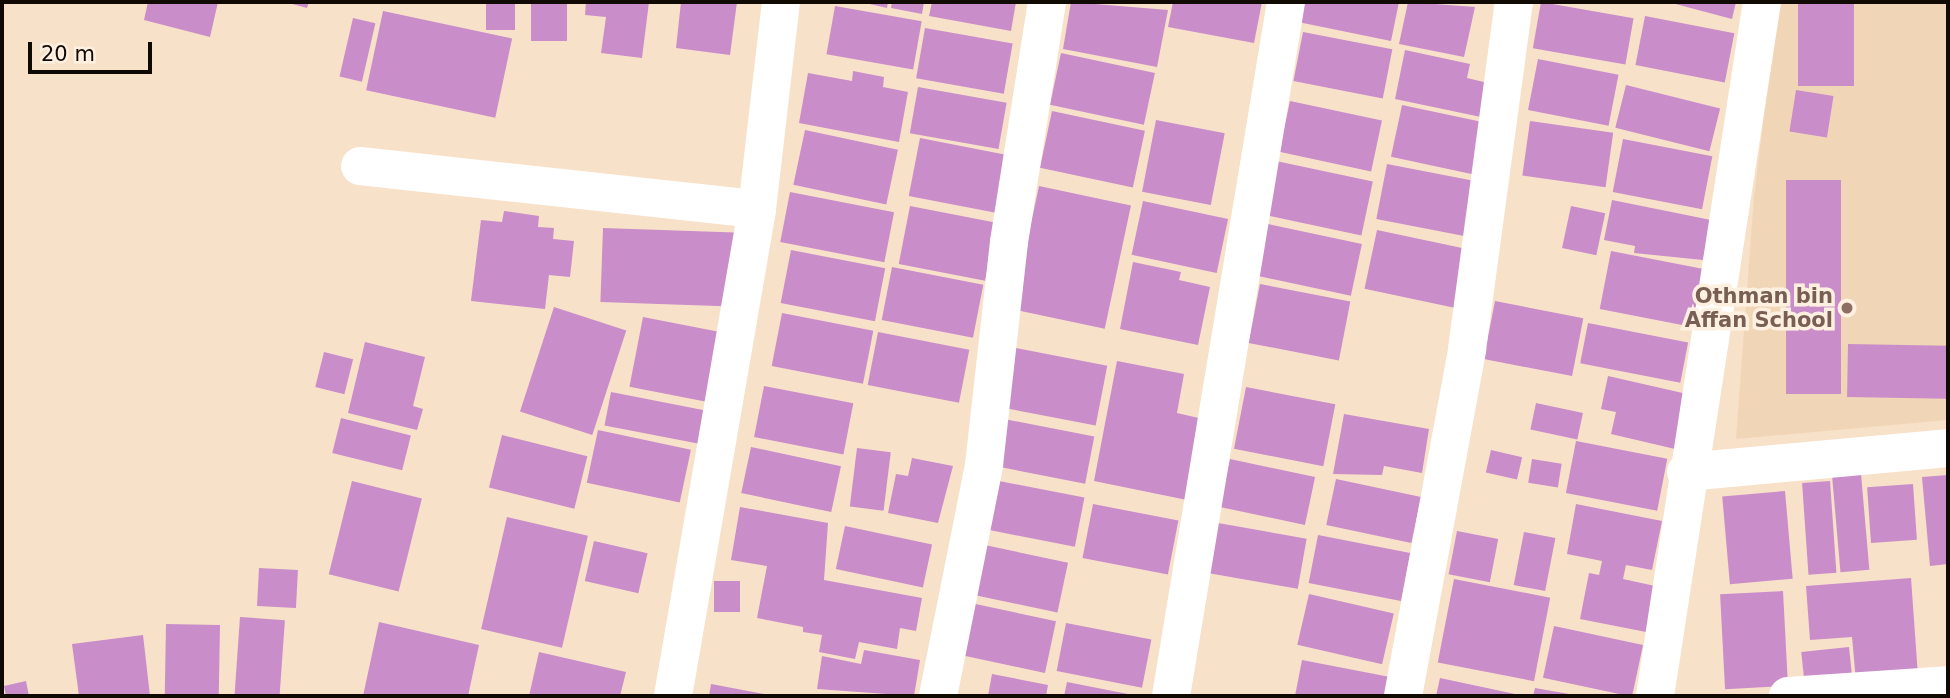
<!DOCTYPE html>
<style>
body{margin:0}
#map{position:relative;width:1950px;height:698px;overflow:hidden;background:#f8e1c9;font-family:"DejaVu Sans",sans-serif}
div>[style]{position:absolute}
.built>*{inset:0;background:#f1d5b7}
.building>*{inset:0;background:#c98dca;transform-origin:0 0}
.minor>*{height:38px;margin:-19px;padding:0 19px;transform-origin:19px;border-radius:19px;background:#fff}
.dots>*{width:19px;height:19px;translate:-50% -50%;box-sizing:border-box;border:4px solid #fef0e1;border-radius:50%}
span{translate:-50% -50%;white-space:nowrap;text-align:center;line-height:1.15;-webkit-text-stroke:7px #fef0e1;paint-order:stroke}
.education-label{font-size:21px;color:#785e54;font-weight:700}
.right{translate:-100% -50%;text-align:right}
.frame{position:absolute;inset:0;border:4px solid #110a03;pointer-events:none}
.scale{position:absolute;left:28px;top:42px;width:124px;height:32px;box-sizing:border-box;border:4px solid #110a03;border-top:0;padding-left:9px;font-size:21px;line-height:24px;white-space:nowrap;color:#110a03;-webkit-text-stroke:5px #fef0e1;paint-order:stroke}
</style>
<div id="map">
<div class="built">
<div style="clip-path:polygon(1778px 2px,1948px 2px,1948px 420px,1736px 439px,1754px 196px)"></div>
</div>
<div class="building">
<div style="clip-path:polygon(148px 2px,218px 2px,210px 37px,144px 20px)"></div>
<div style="clip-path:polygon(285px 2px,309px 2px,307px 8px)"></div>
<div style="left:486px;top:2px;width:29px;height:28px"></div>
<div style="left:531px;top:2px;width:36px;height:39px"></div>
<div style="clip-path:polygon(586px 2px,649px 2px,642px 58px,601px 53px,606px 17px,585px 15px)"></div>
<div style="clip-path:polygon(681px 2px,737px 2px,730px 55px,676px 48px)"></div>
<div style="clip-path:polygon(861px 2px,888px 2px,887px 8px)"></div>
<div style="clip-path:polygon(892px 2px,924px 2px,922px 14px,891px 8px)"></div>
<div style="clip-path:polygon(932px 2px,1016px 2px,1011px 31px,929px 16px)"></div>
<div style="clip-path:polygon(1071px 2px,1168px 10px,1157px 67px,1063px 49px)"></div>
<div style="clip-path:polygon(1173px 2px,1262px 2px,1254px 43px,1168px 27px)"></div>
<div style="clip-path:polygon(1302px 2px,1399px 2px,1391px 41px,1298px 22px)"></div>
<div style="clip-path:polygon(1408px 2px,1475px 7px,1464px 57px,1399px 44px)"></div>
<div style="left:1541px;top:2px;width:94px;height:47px;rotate:10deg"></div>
<div style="clip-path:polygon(1668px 2px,1736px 2px,1732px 19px)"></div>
<div style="left:1798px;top:2px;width:56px;height:84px"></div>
<div style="left:835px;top:6px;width:88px;height:49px;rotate:10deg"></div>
<div style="left:383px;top:11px;width:132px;height:81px;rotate:12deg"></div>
<div style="left:1645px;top:16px;width:91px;height:50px;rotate:11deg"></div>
<div style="left:353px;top:18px;width:23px;height:60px;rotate:13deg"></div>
<div style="left:925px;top:28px;width:89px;height:51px;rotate:10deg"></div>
<div style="left:1303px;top:32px;width:91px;height:50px;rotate:11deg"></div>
<div style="clip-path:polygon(1405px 50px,1470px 64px,1467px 78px,1488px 83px,1481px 117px,1395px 99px)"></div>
<div style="left:1061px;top:53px;width:96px;height:53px;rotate:12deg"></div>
<div style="left:1538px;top:59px;width:82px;height:52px;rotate:11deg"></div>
<div style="clip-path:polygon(853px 71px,884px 77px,883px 87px,908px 92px,899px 142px,799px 123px,808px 73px,852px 81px)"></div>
<div style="left:1626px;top:85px;width:97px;height:44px;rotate:14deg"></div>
<div style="left:918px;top:87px;width:90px;height:47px;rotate:10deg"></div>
<div style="left:1796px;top:90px;width:38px;height:42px;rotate:9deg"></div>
<div style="left:1290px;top:101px;width:94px;height:52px;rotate:12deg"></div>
<div style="left:1402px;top:105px;width:87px;height:53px;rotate:12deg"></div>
<div style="left:1052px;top:111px;width:95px;height:58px;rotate:12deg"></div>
<div style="left:1156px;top:120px;width:70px;height:73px;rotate:11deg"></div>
<div style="left:1530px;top:121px;width:84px;height:55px;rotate:8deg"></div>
<div style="left:805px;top:130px;width:95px;height:56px;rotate:12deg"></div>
<div style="left:920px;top:138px;width:94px;height:59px;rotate:11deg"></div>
<div style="left:1623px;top:139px;width:91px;height:54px;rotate:11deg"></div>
<div style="left:1276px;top:161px;width:99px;height:55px;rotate:12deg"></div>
<div style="left:1387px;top:164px;width:96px;height:56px;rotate:11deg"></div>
<div style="left:1786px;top:180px;width:55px;height:214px"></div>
<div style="left:1039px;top:186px;width:94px;height:126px;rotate:12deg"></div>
<div style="left:790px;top:192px;width:106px;height:51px;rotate:11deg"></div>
<div style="clip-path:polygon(1612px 200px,1711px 220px,1703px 260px,1634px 253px,1635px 246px,1604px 240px)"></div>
<div style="left:1143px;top:201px;width:87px;height:55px;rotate:12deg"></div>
<div style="left:910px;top:206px;width:88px;height:59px;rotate:11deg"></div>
<div style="left:1571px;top:206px;width:35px;height:43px;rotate:12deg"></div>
<div style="clip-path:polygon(504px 211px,539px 216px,538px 227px,554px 228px,553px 239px,574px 241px,570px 277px,549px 275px,545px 309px,471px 301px,481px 220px,502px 222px)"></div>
<div style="left:1268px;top:224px;width:96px;height:53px;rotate:12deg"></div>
<div style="left:603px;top:228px;width:132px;height:74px;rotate:2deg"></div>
<div style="left:1377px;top:230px;width:93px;height:60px;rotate:12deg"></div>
<div style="left:791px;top:250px;width:96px;height:54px;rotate:11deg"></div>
<div style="left:1611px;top:251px;width:97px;height:59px;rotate:11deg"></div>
<div style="clip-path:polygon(1133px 262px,1181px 272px,1179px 280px,1210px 287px,1198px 345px,1120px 329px)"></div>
<div style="left:892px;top:267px;width:93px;height:54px;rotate:11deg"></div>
<div style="left:1260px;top:284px;width:92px;height:60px;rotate:11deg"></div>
<div style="left:1495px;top:301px;width:90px;height:59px;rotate:11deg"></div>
<div style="left:554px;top:307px;width:76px;height:110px;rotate:18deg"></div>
<div style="left:782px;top:313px;width:93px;height:54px;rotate:11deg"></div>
<div style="left:643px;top:317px;width:81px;height:71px;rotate:11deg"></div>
<div style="left:1588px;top:323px;width:102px;height:41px;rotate:11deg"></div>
<div style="left:878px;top:332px;width:93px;height:54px;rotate:11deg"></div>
<div style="clip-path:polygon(365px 342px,425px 357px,413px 406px,423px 409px,417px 430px,348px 413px)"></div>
<div style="left:1848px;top:344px;width:100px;height:53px;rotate:1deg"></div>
<div style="left:1016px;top:348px;width:93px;height:61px;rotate:11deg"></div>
<div style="left:324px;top:352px;width:30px;height:36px;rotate:14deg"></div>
<div style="clip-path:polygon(1117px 361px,1184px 374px,1177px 413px,1203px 419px,1187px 500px,1094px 481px)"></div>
<div style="clip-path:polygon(1608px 376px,1687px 394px,1675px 449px,1611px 434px,1616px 412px,1601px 409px)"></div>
<div style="left:764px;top:386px;width:91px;height:52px;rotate:11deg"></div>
<div style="left:1246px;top:387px;width:91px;height:63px;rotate:11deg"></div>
<div style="left:611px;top:392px;width:95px;height:34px;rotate:11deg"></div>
<div style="left:1536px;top:403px;width:48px;height:27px;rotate:12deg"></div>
<div style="clip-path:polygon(1344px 414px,1429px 429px,1422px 473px,1384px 466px,1382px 475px,1333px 474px)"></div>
<div style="left:341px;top:418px;width:72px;height:36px;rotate:14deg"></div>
<div style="left:1004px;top:419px;width:92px;height:48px;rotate:11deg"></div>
<div style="left:598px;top:430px;width:95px;height:54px;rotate:12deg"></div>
<div style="left:502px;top:435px;width:88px;height:54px;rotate:14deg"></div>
<div style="left:1576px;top:441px;width:93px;height:53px;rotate:11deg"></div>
<div style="left:751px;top:447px;width:92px;height:47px;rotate:12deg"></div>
<div style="left:857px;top:448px;width:34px;height:59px;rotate:7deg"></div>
<div style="left:1491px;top:450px;width:32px;height:23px;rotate:13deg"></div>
<div style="clip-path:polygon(912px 458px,953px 466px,938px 523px,888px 513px,896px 474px,908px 476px)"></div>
<div style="left:1230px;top:459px;width:87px;height:49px;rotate:12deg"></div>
<div style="left:1532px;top:459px;width:30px;height:24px;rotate:9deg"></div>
<div style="left:1861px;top:474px;width:96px;height:29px;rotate:85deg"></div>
<div style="clip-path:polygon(1948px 475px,1948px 564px,1930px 566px,1922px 477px)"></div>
<div style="left:1336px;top:479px;width:87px;height:47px;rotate:12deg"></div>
<div style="left:352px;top:481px;width:72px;height:96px;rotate:14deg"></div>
<div style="left:999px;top:481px;width:87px;height:50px;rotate:11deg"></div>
<div style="left:1830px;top:481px;width:92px;height:28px;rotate:86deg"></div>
<div style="left:1913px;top:484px;width:56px;height:46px;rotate:86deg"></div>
<div style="left:1785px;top:491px;width:88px;height:63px;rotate:85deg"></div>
<div style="left:1093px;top:504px;width:87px;height:55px;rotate:11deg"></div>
<div style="clip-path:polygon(1576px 504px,1662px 521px,1652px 570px,1626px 565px,1623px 579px,1655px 586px,1646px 632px,1580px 619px,1589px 573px,1599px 575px,1602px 561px,1567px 554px)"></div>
<div style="clip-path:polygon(740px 507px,828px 523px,824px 580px,922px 598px,916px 631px,900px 628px,897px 649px,859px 642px,855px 659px,819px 652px,822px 635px,803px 632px,803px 627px,757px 618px,767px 566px,731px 560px)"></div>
<div style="left:507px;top:517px;width:83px;height:115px;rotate:13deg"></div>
<div style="left:1218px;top:523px;width:90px;height:51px;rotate:10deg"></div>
<div style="left:845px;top:526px;width:89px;height:44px;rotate:12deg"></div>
<div style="left:1457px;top:531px;width:42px;height:44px;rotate:11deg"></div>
<div style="left:1524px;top:532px;width:32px;height:54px;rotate:11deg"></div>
<div style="left:1318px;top:535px;width:94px;height:49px;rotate:11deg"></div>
<div style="left:594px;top:541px;width:55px;height:41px;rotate:13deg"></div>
<div style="left:980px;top:544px;width:90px;height:51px;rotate:12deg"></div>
<div style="left:259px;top:568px;width:39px;height:38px;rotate:3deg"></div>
<div style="clip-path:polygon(1911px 578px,1918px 676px,1856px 681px,1852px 637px,1810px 640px,1806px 586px)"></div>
<div style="left:1454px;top:579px;width:98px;height:85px;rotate:11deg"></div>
<div style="left:714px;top:581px;width:26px;height:31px"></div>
<div style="left:1783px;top:591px;width:95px;height:63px;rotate:87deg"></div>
<div style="left:1309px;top:594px;width:87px;height:52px;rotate:13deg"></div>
<div style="left:966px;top:602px;width:92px;height:53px;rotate:12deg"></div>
<div style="left:240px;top:617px;width:45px;height:79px;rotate:4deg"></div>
<div style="clip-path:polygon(379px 622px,479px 645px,468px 696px,363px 696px)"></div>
<div style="left:1066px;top:623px;width:87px;height:49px;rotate:11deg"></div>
<div style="left:166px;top:624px;width:54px;height:72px;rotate:1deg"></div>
<div style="left:1554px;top:626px;width:91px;height:53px;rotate:12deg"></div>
<div style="clip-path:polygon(143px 635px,150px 696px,79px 696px,72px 644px)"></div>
<div style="left:1849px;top:647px;width:29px;height:48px;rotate:84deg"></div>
<div style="clip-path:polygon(864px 650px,920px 660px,914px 696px,817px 689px,822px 656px,861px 664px)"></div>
<div style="clip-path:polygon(539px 652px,626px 672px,620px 696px,529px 696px)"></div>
<div style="clip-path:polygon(1302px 660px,1390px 677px,1386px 696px,1295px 696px)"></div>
<div style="clip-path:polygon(992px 674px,1048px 685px,1046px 696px,988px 696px)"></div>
<div style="clip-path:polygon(1440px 678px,1515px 694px,1514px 696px,1436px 696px)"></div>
<div style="clip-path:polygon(26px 681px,29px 696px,6px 696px,4px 686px)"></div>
<div style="clip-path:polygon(1067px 682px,1133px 695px,1133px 696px,1064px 696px)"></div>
<div style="clip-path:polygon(711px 684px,770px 695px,770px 696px,709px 696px)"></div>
<div style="clip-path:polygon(1535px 688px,1575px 695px,1575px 696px,1533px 696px)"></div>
</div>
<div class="minor">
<div style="left:360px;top:166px;width:399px;rotate:6.2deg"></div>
<div style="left:1686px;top:472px;width:263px;rotate:-5.2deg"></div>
<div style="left:673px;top:696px;width:494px;rotate:-80.2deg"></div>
<div style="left:757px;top:209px;width:208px;rotate:-83.4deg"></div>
<div style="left:938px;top:696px;width:236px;rotate:-78.7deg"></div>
<div style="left:984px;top:465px;width:224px;rotate:-83.6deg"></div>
<div style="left:1009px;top:242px;width:243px;rotate:-81deg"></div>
<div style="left:1171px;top:696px;width:703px;rotate:-80.59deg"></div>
<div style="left:1403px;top:696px;width:353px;rotate:-79.5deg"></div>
<div style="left:1467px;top:349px;width:350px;rotate:-82.3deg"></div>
<div style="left:1655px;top:696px;width:702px;rotate:-81.24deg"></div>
<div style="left:1788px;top:696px;width:160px;rotate:-3.9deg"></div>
</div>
<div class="dots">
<div style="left:1847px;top:308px;background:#8d6e63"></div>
</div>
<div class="education-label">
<span class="right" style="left:1833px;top:308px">Othman bin<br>Affan School</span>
</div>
<div class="frame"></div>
<div class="scale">20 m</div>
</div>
